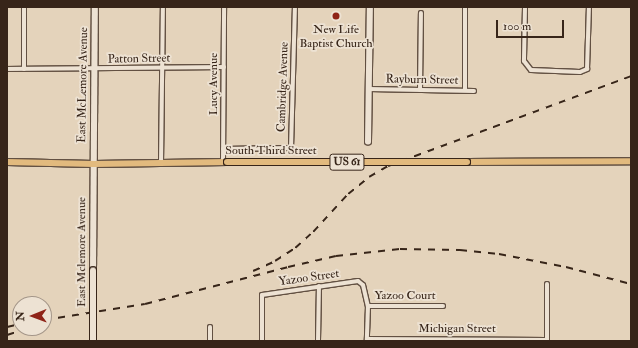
<!DOCTYPE html>
<style>
body{margin:0}
#map{position:relative;width:638px;height:348px;overflow:hidden;background:#e4d3bb;font-family:"IM FELL Double Pica",serif}
div>[style]{position:absolute}
.roads{filter:drop-shadow(1px 0 #625042) drop-shadow(-1px 0 #625042) drop-shadow(0 1px #625042) drop-shadow(0 -1px #625042)}
.street>*{height:4px;margin:-2px;padding:0 2px;transform-origin:2px;border-radius:2px;background:#ede2d3}
.secondary>*{height:5.5px;margin:-2.75px;padding:0 2.75px;transform-origin:2.75px;border-radius:2.75px;background:#ede2d3}
.primary>*{height:6px;margin:-3px;padding:0 3px;transform-origin:3px;border-radius:3px;background:#e2ba7e}
.rail>*{height:1.5px;margin-top:-0.75px;transform-origin:0;background:repeating-linear-gradient(90deg,#372519 0 7px,transparent 0 14px)}
.bridges{filter:drop-shadow(1px 0 #372519) drop-shadow(-1px 0 #372519) drop-shadow(0 1px #372519) drop-shadow(0 -1px #372519)}
.secondary-bridge>*{height:5.5px;margin:-2.75px;padding:0 2.75px;transform-origin:2.75px;border-radius:2.75px;background:#ede2d3}
.primary-bridge>*{height:6px;margin:-3px;padding:0 3px;transform-origin:3px;border-radius:3px;background:#e2ba7e}
.dots>*{width:11px;height:11px;translate:-50% -50%;box-sizing:border-box;border:2px solid #ede2d3;border-radius:50%}
span{translate:-50% -50%;white-space:nowrap;text-align:center;line-height:1.15;-webkit-text-stroke:3.5px #ede2d3;paint-order:stroke}
.shield-label span{padding:1px 3px;background:#ede2d3;border:1px solid;border-radius:3px;-webkit-text-stroke-width:0}
.shield-label{font-size:11px;color:#372519;font-weight:700}
.poi-label{font-size:12px;color:#372519}
.street-label{font-size:12px;color:#372519}
.frame{position:absolute;inset:0;border:8px solid #372519;pointer-events:none}
.north{position:absolute;left:12px;top:296px;width:40px;height:40px;box-sizing:border-box;background:#ede2d3;border:1px solid #a49689;border-radius:50%;rotate:269deg;font-size:11px;font-weight:700;line-height:16px;text-align:center;color:#372519}
.north::after{content:'';display:block;margin:auto;width:14px;height:18px;background:#8f2418;clip-path:polygon(50% 0,100% 100%,50% 72%,0 100%)}
.scale{position:absolute;left:496px;top:20px;width:68px;height:18px;box-sizing:border-box;border:2px solid #372519;border-top:0;padding-left:5px;font-size:12px;line-height:14px;white-space:nowrap;color:#372519;-webkit-text-stroke:3px #ede2d3;paint-order:stroke}
</style>
<div id="map">
<div class="roads">
<div class="street">
<div style="left:525px;top:7px;width:54px;rotate:91.1deg"></div>
<div style="left:524px;top:61px;width:11px;rotate:52deg"></div>
<div style="left:531px;top:70px;width:49px;rotate:2.3deg"></div>
<div style="left:580px;top:72px;width:8px;rotate:-23deg"></div>
<div style="left:587px;top:69px;width:62px;rotate:-88.2deg"></div>
<div style="left:7px;top:69px;width:217px;rotate:-0.5deg"></div>
<div style="left:24px;top:69px;width:62px;rotate:-90deg"></div>
<div style="left:369px;top:89px;width:105px;rotate:1.1deg"></div>
<div style="left:420px;top:90px;width:77px;rotate:-89.3deg"></div>
<div style="left:465px;top:90px;width:83px;rotate:-90deg"></div>
<div style="left:223px;top:149px;width:68px;rotate:-0.8deg"></div>
<div style="left:291px;top:148px;width:141px;rotate:-88.4deg"></div>
<div style="left:223px;top:162px;width:155px;rotate:-89.6deg"></div>
<div style="left:161px;top:163px;width:156px;rotate:-89.3deg"></div>
<div style="left:368px;top:306px;width:75px"></div>
<div style="left:367px;top:339px;width:180px;rotate:0.3deg"></div>
<div style="left:210px;top:341px;width:14px;rotate:-90deg"></div>
<div style="left:262px;top:341px;width:46px;rotate:-90deg"></div>
<div style="left:262px;top:295px;width:97px;rotate:-8.3deg"></div>
<div style="left:358px;top:281px;width:6px;rotate:39deg"></div>
<div style="left:363px;top:285px;width:22px;rotate:77deg"></div>
<div style="left:368px;top:306px;width:35px;rotate:92deg"></div>
<div style="left:318px;top:341px;width:55px;rotate:-89deg"></div>
<div style="left:547px;top:341px;width:57px;rotate:-90deg"></div>
</div>
<div class="secondary">
<div style="left:368px;top:142px;width:135px;rotate:-89.2deg"></div>
<div style="left:93px;top:271px;width:264px;rotate:-89.6deg"></div>
</div>
<div class="primary">
<div style="left:7px;top:162px;width:87px;rotate:1.3deg"></div>
<div style="left:94px;top:164px;width:133px;rotate:-0.9deg"></div>
<div style="left:467px;top:162px;width:164px;rotate:-0.3deg"></div>
</div>
</div>
<div class="rail">
<div style="left:253px;top:271px;width:24px;rotate:-24deg"></div>
<div style="left:275px;top:261px;width:24px;rotate:-33deg"></div>
<div style="left:295px;top:248px;width:24px;rotate:-42deg"></div>
<div style="left:313px;top:232px;width:52px;rotate:-47.4deg"></div>
<div style="left:348px;top:194px;width:27px;rotate:-39deg"></div>
<div style="left:369px;top:177px;width:22px;rotate:-30deg"></div>
<div style="left:388px;top:166px;width:259px;rotate:-20.3deg"></div>
<div style="left:44px;top:320px;width:102px;rotate:-9deg"></div>
<div style="left:145px;top:304px;width:148px;rotate:-14.5deg"></div>
<div style="left:288px;top:267px;width:49px;rotate:-12.9deg"></div>
<div style="left:336px;top:256px;width:64px;rotate:-6.2deg"></div>
<div style="left:400px;top:249px;width:60px;rotate:1deg"></div>
<div style="left:460px;top:250px;width:39px;rotate:6deg"></div>
<div style="left:499px;top:254px;width:68px;rotate:11deg"></div>
<div style="left:566px;top:267px;width:67px;rotate:14.7deg"></div>
<div style="left:7px;top:327px;width:13px;rotate:-13deg"></div>
<div style="left:7px;top:335px;width:23px;rotate:-18deg"></div>
</div>
<div class="bridges">
<div class="secondary-bridge">
<div style="left:93px;top:341px;width:70px;rotate:-90deg"></div>
</div>
<div class="primary-bridge">
<div style="left:227px;top:162px;width:240px"></div>
</div>
</div>
<div class="dots">
<div style="left:336px;top:16px;background:#8f2418"></div>
</div>
<div class="shield-label">
<span style="left:347px;top:162px">US 61</span>
</div>
<div class="poi-label">
<span style="left:336px;top:37px">New Life<br>Baptist Church</span>
</div>
<div class="street-label">
<span style="left:139px;top:59px;rotate:-1deg">Patton Street</span>
<span style="left:422px;top:80px;rotate:1deg">Rayburn Street</span>
<span style="left:214px;top:84px;rotate:-90deg">Lucy Avenue</span>
<span style="left:83px;top:85px;rotate:-89deg">East McLemore Avenue</span>
<span style="left:283px;top:87px;rotate:-88deg">Cambridge Avenue</span>
<span style="left:271px;top:151px">South Third Street</span>
<span style="left:82px;top:252px;rotate:-90deg">East Mclemore Avenue</span>
<span style="left:309px;top:278px;rotate:-8deg">Yazoo Street</span>
<span style="left:405px;top:296px">Yazoo Court</span>
<span style="left:457px;top:329px">Michigan Street</span>
</div>
<div class="frame"></div>
<div class="north">N</div>
<div class="scale">100 m</div>
</div>
